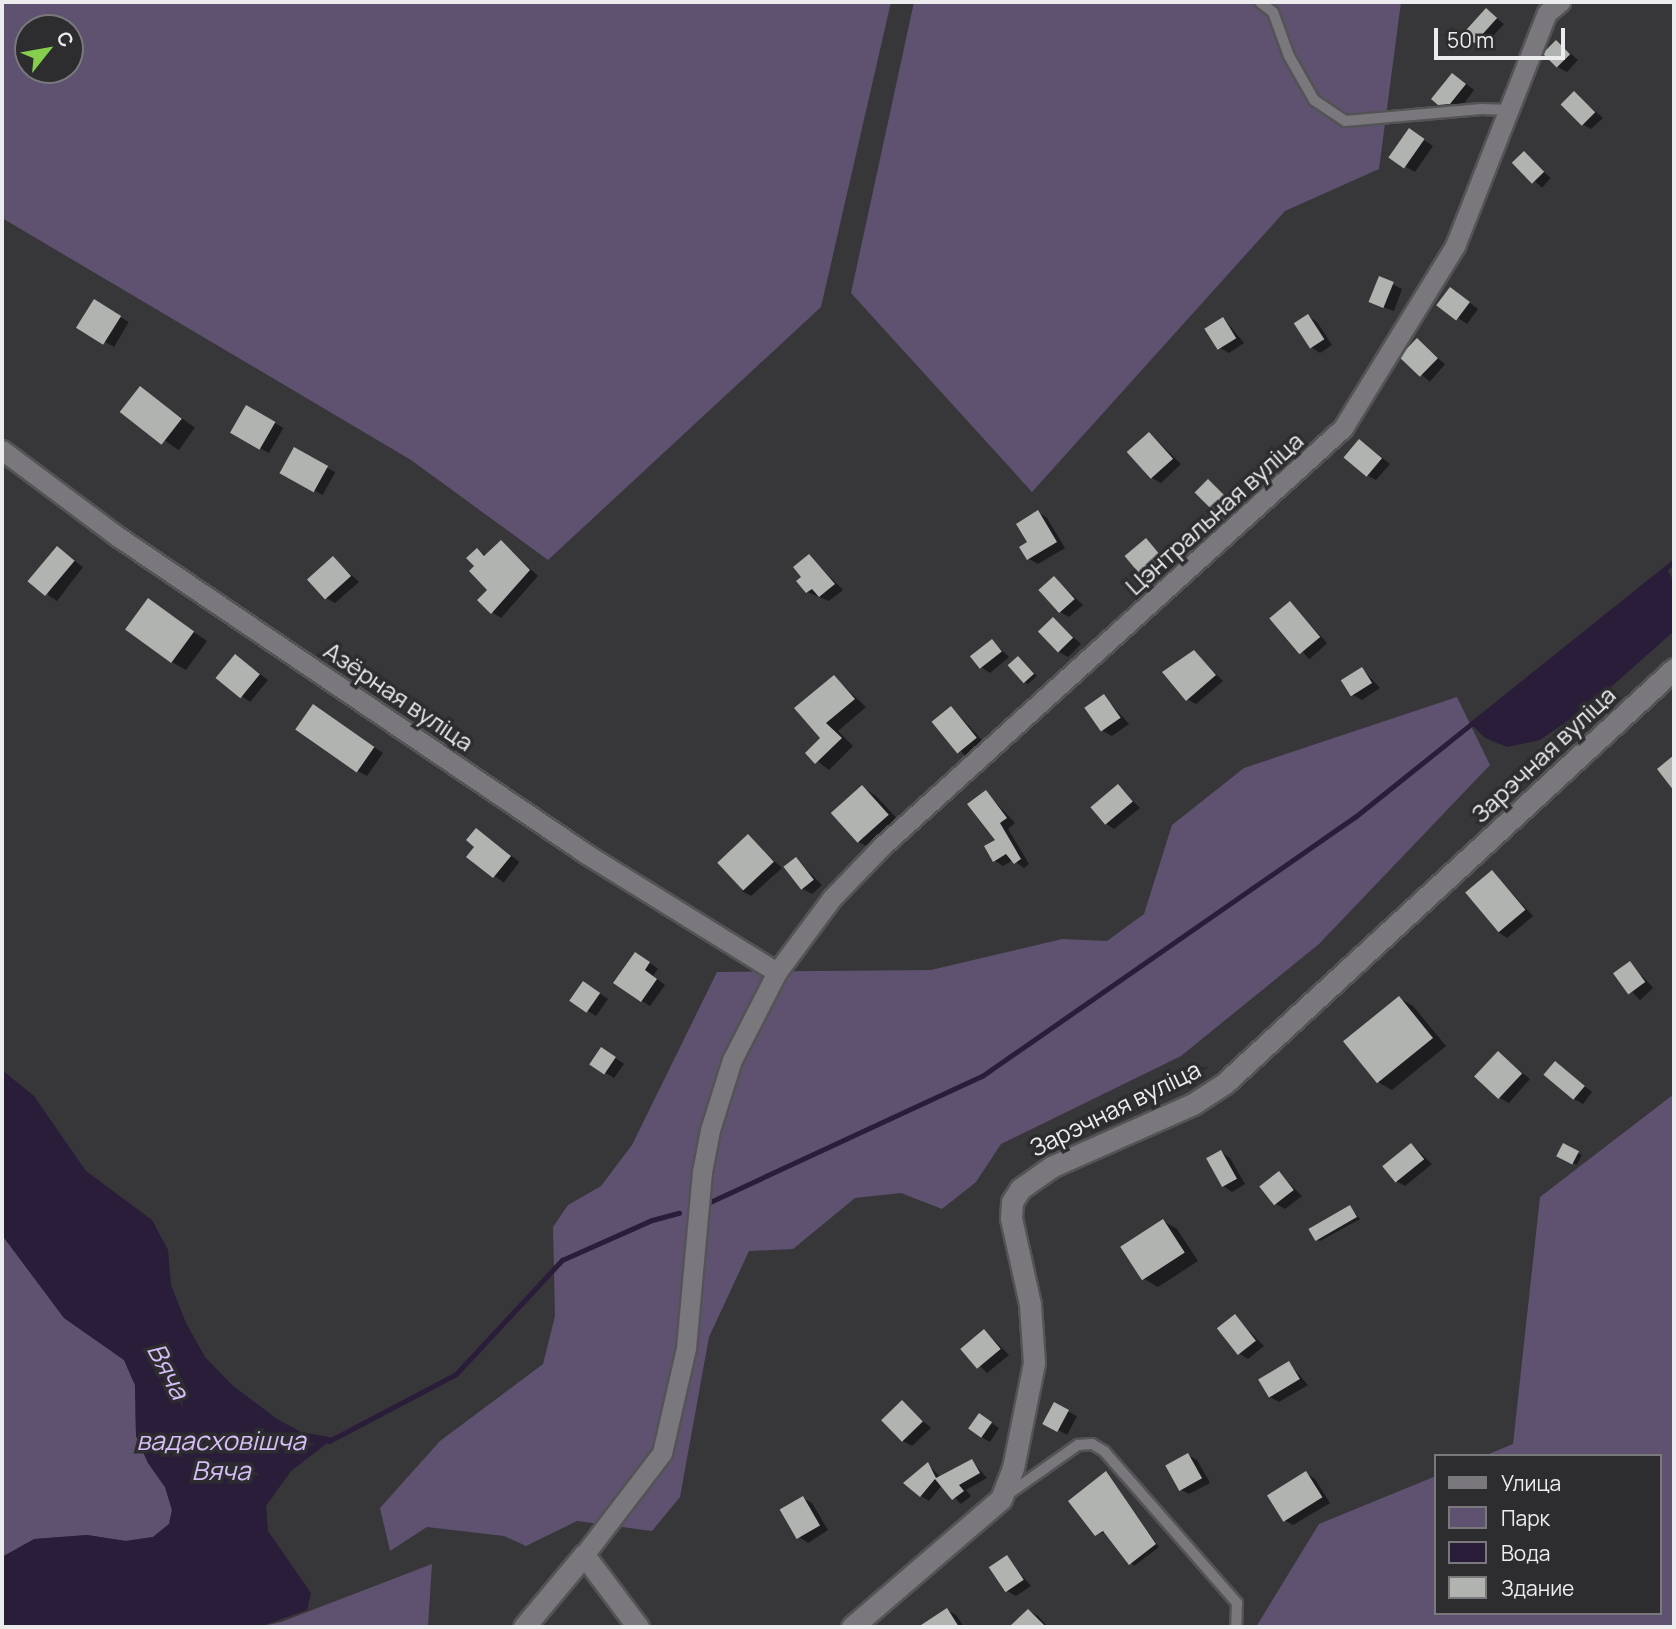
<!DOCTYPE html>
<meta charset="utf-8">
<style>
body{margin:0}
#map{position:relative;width:1676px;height:1629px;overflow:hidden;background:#373639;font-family:Manrope,sans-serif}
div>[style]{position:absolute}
.green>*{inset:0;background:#5e5270}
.water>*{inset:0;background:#2a1d39}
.shadow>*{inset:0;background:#0007;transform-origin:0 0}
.stream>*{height:5px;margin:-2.5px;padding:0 2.5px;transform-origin:2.5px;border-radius:2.5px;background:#2a1d39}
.building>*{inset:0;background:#b0b3af;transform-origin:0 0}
.roads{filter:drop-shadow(2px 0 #545356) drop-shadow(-2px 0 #545356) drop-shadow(0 2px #545356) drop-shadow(0 -2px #545356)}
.service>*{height:10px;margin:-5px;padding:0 5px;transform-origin:5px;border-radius:5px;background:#7a787c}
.minor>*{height:19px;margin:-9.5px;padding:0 9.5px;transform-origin:9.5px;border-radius:9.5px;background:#7a787c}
.tertiary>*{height:21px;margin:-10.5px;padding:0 10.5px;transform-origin:10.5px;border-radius:10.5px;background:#7a787c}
span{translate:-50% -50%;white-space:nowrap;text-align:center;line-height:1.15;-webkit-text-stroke:7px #2d2c2f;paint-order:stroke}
.street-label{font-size:24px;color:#ecebee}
.water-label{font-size:26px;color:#d5bdf7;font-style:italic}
.frame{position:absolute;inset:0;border:4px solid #ecebee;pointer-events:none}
.legend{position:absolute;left:1434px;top:1454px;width:228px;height:161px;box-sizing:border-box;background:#2d2c2f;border:2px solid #79787b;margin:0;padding:9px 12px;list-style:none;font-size:21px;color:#ecebee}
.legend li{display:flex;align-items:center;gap:14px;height:35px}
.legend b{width:35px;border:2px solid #79787b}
.north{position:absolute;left:14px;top:14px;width:70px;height:70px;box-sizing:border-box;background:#2d2c2f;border:2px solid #79787b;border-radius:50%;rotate:59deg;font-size:19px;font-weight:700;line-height:28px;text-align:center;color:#ecebee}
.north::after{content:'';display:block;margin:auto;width:24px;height:32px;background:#85cf4c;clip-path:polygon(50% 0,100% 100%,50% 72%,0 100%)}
.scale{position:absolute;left:1434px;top:28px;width:131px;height:32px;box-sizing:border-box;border:4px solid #ecebee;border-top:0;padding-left:9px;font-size:21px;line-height:24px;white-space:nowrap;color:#ecebee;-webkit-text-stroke:5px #2d2c2f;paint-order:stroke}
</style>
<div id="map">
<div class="green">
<div style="clip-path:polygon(evenodd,2px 2px,891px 2px,821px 307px,548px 560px,411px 460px,2px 218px,2px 2px,70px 28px,70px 70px,28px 70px,28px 28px,70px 28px)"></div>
<div style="clip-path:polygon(914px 2px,1401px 2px,1379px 169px,1285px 211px,1032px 492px,851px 293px)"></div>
<div style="clip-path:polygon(1457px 697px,1490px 765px,1319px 944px,1181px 1056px,1001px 1144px,976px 1182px,942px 1209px,901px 1193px,855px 1198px,793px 1249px,749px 1251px,709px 1337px,680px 1497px,652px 1531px,577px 1521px,526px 1546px,504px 1536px,427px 1527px,390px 1551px,380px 1508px,440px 1441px,543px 1364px,555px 1316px,553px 1227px,568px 1205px,601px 1186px,632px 1145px,717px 972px,931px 970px,1062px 939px,1107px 941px,1144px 914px,1172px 825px,1244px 768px)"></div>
<div style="clip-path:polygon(1674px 1094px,1674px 1627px,1256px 1627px,1319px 1524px,1436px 1476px,1436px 1613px,1660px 1613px,1660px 1456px,1484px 1456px,1513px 1444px,1540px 1197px)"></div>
<div style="clip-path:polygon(2px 1235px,64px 1318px,124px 1360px,135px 1385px,136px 1436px,148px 1463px,165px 1487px,172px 1510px,169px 1524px,153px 1537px,125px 1541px,87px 1535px,35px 1539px,2px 1557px)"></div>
<div style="clip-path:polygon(432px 1564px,428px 1627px,259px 1627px,281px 1622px)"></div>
</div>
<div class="water">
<div style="clip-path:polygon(1666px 567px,1674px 582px,1674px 631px,1593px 703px,1540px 740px,1507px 747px,1485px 738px,1471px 724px)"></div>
<div style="clip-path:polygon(2px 1070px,34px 1096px,86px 1171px,152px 1220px,168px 1250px,171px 1285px,186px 1323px,205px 1357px,232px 1385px,277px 1419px,301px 1432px,334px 1438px,291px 1471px,266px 1506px,268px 1531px,311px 1593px,307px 1610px,259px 1627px,2px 1627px,2px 1557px,34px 1539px,87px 1535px,126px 1541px,153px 1537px,169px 1524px,172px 1510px,165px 1487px,148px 1463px,136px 1436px,135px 1385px,124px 1360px,64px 1318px,2px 1235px)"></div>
</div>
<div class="shadow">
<div style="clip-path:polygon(1486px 10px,1504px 24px,1484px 46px,1475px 41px)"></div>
<div style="clip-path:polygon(1557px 42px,1578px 60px,1567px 72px,1558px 67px)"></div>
<div style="clip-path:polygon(1461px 80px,1474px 90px,1460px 109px,1439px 104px)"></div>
<div style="clip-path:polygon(1574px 93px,1603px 118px,1591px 129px,1582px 124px)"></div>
<div style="clip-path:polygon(1418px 136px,1433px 146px,1415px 172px,1406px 167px)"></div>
<div style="left:1524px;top:154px;width:36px;height:13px;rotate:42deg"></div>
<div style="clip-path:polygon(1380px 278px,1402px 289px,1394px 311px,1380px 306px)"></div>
<div style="clip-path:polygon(1459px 295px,1478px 309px,1467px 324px,1439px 305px)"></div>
<div style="left:94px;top:302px;width:40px;height:29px;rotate:30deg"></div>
<div style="clip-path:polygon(1308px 316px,1317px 322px,1332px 345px,1320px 353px,1311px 347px)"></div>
<div style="clip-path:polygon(1224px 319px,1244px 343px,1229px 353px,1220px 348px)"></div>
<div style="left:1417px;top:340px;width:37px;height:23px;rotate:41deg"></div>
<div style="left:140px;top:389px;width:67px;height:28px;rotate:35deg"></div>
<div style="left:247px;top:407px;width:42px;height:29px;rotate:30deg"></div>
<div style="clip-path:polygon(1150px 434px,1181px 464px,1161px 483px,1152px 478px)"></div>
<div style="clip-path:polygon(1368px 447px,1390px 464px,1376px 480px,1367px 475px)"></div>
<div style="left:295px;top:450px;width:46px;height:26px;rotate:29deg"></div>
<div style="clip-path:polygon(1208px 481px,1244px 514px,1233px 524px,1224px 519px)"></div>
<div style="clip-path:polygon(1038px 512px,1047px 518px,1065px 548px,1038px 564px,1029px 559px)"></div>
<div style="clip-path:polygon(1146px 540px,1173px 566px,1155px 582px,1146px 577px)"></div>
<div style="clip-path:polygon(501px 542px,538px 576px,501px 618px,492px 612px,489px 590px,477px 566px,477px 550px,487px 556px)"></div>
<div style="clip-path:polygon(57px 548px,83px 567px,57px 601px,48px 595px)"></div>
<div style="clip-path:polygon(809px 556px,843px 590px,829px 601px,807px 592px,803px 577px)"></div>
<div style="clip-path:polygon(333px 558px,359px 582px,335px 603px,326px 598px)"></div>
<div style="clip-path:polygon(1054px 578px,1083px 605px,1069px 617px,1060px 612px)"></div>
<div style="clip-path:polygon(149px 601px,207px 641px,186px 670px,172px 662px)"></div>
<div style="left:1291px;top:603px;width:54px;height:24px;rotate:48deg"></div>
<div style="clip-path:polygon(1053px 619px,1081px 644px,1068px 657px,1059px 652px)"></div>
<div style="clip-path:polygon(992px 641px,1009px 657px,990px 673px,981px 667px)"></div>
<div style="clip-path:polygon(1194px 652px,1223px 681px,1196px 704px,1187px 699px)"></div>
<div style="clip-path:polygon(1019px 658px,1037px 676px,1028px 684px,1024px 682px)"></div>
<div style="clip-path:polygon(244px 662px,268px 680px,250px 702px,218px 678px)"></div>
<div style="clip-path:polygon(1362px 669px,1380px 688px,1362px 700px,1353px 695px)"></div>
<div style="clip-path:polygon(834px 677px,866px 707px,838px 731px,853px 746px,829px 770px,807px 753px,822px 738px)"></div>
<div style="clip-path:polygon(1104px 696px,1129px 724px,1112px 736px,1103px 731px)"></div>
<div style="left:952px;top:708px;width:48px;height:23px;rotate:47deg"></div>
<div style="clip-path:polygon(322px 712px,383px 753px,367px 776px,358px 771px)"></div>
<div style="clip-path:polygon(1118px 786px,1140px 808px,1114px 829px,1105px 823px)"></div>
<div style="clip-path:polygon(862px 787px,876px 796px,902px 824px,873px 850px,859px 842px,834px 813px)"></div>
<div style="clip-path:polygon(986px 792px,1015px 823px,1008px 829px,1029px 864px,1024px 868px,1013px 860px,1003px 866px,994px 860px,997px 840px)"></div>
<div style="left:485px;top:836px;width:43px;height:26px;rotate:37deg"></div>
<div style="clip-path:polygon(748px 837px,782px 868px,751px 896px,742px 891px)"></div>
<div style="clip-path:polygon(796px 859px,822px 885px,812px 894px,803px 889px)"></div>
<div style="clip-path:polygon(1492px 872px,1533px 916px,1507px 938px,1498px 932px)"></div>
<div style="clip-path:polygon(645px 959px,658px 969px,653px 976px,665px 985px,650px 1006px,642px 1001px)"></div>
<div style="left:1630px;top:963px;width:34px;height:18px;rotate:47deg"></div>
<div style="clip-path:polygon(592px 988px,608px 999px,596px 1016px,571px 1000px)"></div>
<div style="clip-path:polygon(1399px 998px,1413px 1006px,1446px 1046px,1392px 1090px,1378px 1082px)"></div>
<div style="clip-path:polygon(1498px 1053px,1530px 1079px,1509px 1103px,1500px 1098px)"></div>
<div style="clip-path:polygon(610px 1054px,624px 1064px,614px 1078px,591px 1064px)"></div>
<div style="clip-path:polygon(1555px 1063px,1592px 1092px,1583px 1104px,1574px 1099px)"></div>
<div style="clip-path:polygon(1412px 1145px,1432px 1164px,1405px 1186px,1396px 1181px)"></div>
<div style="left:1564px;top:1146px;width:20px;height:11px;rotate:27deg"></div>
<div style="clip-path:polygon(1221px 1152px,1230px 1158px,1245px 1184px,1232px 1192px,1223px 1186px)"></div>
<div style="clip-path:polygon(1279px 1173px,1302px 1196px,1285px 1209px,1276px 1204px)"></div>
<div style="clip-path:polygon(1350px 1207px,1360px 1219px,1320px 1241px,1317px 1239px)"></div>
<div style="clip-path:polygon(1163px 1221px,1177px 1229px,1198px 1261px,1158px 1287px,1144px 1279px,1123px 1247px)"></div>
<div style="clip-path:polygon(1235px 1317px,1264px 1346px,1248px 1359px,1240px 1354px)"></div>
<div style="clip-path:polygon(985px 1331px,1009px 1355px,987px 1373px,963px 1349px)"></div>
<div style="clip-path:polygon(1289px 1363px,1308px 1385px,1279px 1402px,1270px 1397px)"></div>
<div style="clip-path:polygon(902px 1403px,931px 1428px,912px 1446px,903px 1441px)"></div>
<div style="left:1054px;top:1404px;width:26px;height:21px;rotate:28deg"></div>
<div style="clip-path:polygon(988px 1420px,999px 1428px,990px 1442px,981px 1437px)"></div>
<div style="clip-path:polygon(1188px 1455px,1197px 1460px,1210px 1483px,1189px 1494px,1180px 1489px)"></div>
<div style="clip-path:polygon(972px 1461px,987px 1478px,966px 1490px,971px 1496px,961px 1504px,942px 1485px,929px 1501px,921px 1496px,928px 1464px,940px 1477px)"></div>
<div style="clip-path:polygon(1106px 1473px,1159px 1547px,1134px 1566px,1106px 1532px,1096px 1535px,1070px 1502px)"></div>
<div style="clip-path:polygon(1306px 1473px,1315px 1479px,1330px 1503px,1293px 1525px,1284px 1520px)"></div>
<div style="clip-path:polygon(803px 1498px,812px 1503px,828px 1530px,808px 1543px,799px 1537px)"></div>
<div style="clip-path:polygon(1007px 1558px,1031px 1586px,1016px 1596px,1007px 1591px)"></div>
<div style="clip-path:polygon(947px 1610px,956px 1615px,964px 1627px,933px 1627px,929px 1622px)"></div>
<div style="clip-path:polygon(1029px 1611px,1038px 1616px,1048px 1627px,1012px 1627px)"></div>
</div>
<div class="stream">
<div style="left:710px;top:1202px;width:300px;rotate:-24.9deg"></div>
<div style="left:982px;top:1076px;width:454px;rotate:-34.8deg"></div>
<div style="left:1355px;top:817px;width:409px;rotate:-38.7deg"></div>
<div style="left:329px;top:1441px;width:144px;rotate:-27.8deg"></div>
<div style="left:456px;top:1374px;width:156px;rotate:-47.1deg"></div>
<div style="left:562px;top:1260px;width:98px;rotate:-24deg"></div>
<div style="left:652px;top:1220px;width:28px;rotate:-15deg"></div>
</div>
<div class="building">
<div style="left:1486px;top:8px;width:15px;height:34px;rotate:42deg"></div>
<div style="left:1556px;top:40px;width:20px;height:19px;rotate:45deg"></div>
<div style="clip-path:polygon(1452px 73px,1466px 84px,1450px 104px,1438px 105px,1431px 99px)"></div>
<div style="left:1574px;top:91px;width:30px;height:19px;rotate:45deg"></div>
<div style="left:1409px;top:128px;width:19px;height:36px;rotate:35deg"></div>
<div style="left:1524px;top:151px;width:29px;height:17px;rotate:46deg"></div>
<div style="left:1379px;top:276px;width:16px;height:28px;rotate:22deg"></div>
<div style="left:1450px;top:287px;width:25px;height:23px;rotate:37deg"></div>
<div style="left:94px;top:299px;width:32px;height:34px;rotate:32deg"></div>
<div style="left:1308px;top:314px;width:30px;height:17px;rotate:57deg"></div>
<div style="left:1223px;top:317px;width:25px;height:22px;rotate:58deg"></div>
<div style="left:1417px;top:338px;width:29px;height:26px;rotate:44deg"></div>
<div style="left:140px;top:386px;width:53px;height:33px;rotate:38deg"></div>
<div style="left:246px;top:405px;width:34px;height:32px;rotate:30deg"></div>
<div style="left:1149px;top:432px;width:36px;height:30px;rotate:48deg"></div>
<div style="left:1359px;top:439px;width:30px;height:24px;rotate:40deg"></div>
<div style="left:294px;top:447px;width:39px;height:30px;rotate:29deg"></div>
<div style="left:1208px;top:479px;width:41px;height:19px;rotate:45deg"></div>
<div style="clip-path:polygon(1038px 510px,1057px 542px,1027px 560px,1019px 547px,1027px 542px,1016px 524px)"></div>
<div style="left:1146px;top:538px;width:30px;height:28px;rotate:50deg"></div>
<div style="clip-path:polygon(501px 540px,530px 570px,491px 614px,477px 600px,487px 590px,469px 571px,474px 566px,466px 558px,477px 548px,484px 556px)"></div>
<div style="left:57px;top:546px;width:23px;height:46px;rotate:40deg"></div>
<div style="clip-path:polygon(809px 554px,835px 584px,819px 597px,812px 589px,806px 593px,796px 581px,801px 577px,793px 567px)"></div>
<div style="left:333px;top:556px;width:27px;height:35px;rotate:48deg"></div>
<div style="left:1054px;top:576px;width:31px;height:21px;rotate:48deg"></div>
<div style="left:148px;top:598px;width:57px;height:39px;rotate:36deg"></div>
<div style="left:1290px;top:601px;width:47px;height:27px;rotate:50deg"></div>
<div style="left:1053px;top:617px;width:29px;height:21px;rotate:46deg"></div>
<div style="left:992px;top:639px;width:16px;height:28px;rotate:52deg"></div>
<div style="clip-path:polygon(1194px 650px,1216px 675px,1186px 701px,1162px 672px)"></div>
<div style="left:235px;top:654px;width:32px;height:31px;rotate:39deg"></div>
<div style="left:1018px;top:656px;width:24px;height:14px;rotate:48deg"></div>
<div style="left:1362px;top:667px;width:19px;height:25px;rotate:58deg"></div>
<div style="clip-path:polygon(834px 675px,855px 699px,826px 723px,842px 738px,815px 764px,805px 753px,820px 738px,794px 708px)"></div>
<div style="left:1104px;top:694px;width:29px;height:24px;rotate:55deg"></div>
<div style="left:313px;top:704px;width:75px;height:31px;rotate:35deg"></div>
<div style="left:951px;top:706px;width:41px;height:25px;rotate:51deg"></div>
<div style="clip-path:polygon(1674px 755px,1674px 791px,1657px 769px)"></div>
<div style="left:1118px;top:784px;width:23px;height:36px;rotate:50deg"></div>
<div style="left:862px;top:785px;width:40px;height:42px;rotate:48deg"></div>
<div style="clip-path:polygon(986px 790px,1007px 818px,1000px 823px,1021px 859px,1014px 864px,1006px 854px,993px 862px,984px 846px,995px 840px,967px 804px)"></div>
<div style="clip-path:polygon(476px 828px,511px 856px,493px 878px,466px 857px,474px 847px,466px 840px)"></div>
<div style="left:748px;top:834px;width:38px;height:42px;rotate:47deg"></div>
<div style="left:796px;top:857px;width:29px;height:16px;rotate:52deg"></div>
<div style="left:1492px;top:870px;width:52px;height:35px;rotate:50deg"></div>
<div style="clip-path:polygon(635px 952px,650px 962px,645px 970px,657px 979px,641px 1002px,613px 983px)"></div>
<div style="left:1630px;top:961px;width:26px;height:21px;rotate:54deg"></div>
<div style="left:583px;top:981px;width:21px;height:24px;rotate:35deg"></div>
<div style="left:1399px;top:996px;width:54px;height:72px;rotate:51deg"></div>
<div style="left:601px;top:1047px;width:18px;height:21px;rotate:34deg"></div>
<div style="left:1498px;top:1051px;width:33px;height:35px;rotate:43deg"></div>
<div style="left:1555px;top:1061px;width:39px;height:18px;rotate:40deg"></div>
<div style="left:1411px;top:1143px;width:21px;height:37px;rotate:51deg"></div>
<div style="left:1563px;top:1143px;width:18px;height:15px;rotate:27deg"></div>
<div style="left:1221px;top:1150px;width:33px;height:17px;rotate:61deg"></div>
<div style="left:1279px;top:1171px;width:24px;height:25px;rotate:52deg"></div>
<div style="left:1350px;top:1205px;width:14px;height:48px;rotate:60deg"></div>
<div style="left:1163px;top:1219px;width:40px;height:51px;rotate:57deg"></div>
<div style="left:1235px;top:1314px;width:34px;height:23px;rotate:52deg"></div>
<div style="left:984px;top:1329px;width:26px;height:31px;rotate:50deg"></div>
<div style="left:1289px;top:1361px;width:21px;height:36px;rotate:59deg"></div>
<div style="left:902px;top:1400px;width:30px;height:29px;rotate:46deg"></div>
<div style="left:1054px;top:1402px;width:17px;height:25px;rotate:28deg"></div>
<div style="left:979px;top:1413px;width:16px;height:19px;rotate:35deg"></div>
<div style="left:1188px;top:1453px;width:29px;height:26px;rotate:61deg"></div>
<div style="clip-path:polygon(972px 1459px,980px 1473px,959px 1485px,964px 1491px,952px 1500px,935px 1479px,920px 1497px,903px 1483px,928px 1462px,936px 1478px)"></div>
<div style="clip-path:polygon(1106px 1471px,1156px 1544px,1129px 1565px,1103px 1531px,1095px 1536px,1068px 1501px)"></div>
<div style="left:1306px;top:1471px;width:31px;height:46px;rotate:58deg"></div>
<div style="left:803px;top:1496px;width:34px;height:27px;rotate:60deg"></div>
<div style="left:1007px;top:1555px;width:30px;height:22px;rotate:56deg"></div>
<div style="clip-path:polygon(947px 1608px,959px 1627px,918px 1627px)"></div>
<div style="clip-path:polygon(1028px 1609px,1046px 1627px,1009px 1627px)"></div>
</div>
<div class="roads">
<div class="service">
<div style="left:1260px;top:2px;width:16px;rotate:38deg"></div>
<div style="left:1273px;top:12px;width:47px;rotate:70deg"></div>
<div style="left:1289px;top:56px;width:51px;rotate:60.4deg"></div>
<div style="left:1314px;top:100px;width:37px;rotate:34deg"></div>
<div style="left:1345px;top:121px;width:137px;rotate:-5deg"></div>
<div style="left:1481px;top:109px;width:29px;rotate:2deg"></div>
<div style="left:1007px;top:1495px;width:87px;rotate:-35.2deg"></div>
<div style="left:1078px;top:1445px;width:14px;rotate:-4deg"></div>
<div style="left:1092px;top:1444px;width:14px;rotate:30deg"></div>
<div style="left:1104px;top:1451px;width:202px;rotate:48.8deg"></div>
<div style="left:1237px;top:1603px;width:24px;rotate:92deg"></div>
</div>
<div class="minor">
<div style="left:2px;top:450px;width:144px;rotate:36.8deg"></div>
<div style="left:117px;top:536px;width:569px;rotate:34.11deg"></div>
<div style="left:588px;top:855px;width:222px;rotate:31.8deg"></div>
<div style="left:584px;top:1555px;width:128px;rotate:-52.6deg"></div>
<div style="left:662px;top:1453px;width:108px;rotate:-77.1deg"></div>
<div style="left:686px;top:1348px;width:177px;rotate:-84.8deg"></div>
<div style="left:702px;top:1172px;width:43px;rotate:-79.2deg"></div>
<div style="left:710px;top:1130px;width:73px;rotate:-72.6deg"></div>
<div style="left:732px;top:1060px;width:99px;rotate:-62.9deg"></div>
<div style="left:777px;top:972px;width:92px;rotate:-53.4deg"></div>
<div style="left:832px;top:898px;width:71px;rotate:-46.1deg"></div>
<div style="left:881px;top:847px;width:624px;rotate:-42.21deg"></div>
<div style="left:1343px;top:428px;width:214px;rotate:-58.4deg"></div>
<div style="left:1455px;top:246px;width:251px;rotate:-68.5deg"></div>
<div style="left:1547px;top:13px;width:17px;rotate:-40deg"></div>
</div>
<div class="tertiary">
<div style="left:524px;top:1627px;width:94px;rotate:-50.2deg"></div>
<div style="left:584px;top:1555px;width:90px;rotate:53.1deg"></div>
<div style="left:852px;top:1627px;width:196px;rotate:-40.7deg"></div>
<div style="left:1001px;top:1499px;width:33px;rotate:-69deg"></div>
<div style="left:1013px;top:1468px;width:107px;rotate:-78.7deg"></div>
<div style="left:1034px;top:1363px;width:59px;rotate:-93.9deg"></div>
<div style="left:1030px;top:1304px;width:88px;rotate:-102.5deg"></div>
<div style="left:1011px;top:1218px;width:16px;rotate:-86deg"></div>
<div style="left:1012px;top:1202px;width:15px;rotate:-58deg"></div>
<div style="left:1020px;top:1189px;width:38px;rotate:-35deg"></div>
<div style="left:1051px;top:1167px;width:155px;rotate:-23.9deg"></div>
<div style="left:1193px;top:1104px;width:38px;rotate:-33deg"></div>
<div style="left:1225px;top:1083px;width:611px;rotate:-42.68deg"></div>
</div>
</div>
<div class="street-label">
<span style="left:1214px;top:513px;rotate:-42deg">Цэнтральная вуліца</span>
<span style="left:399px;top:696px;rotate:34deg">Азёрная вуліца</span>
<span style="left:1543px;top:754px;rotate:-43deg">Зарэчная вуліца</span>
<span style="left:1115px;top:1108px;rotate:-26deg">Зарэчная вуліца</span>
</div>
<div class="water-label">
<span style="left:168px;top:1371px;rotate:62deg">Вяча</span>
<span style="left:221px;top:1456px">вадасховішча<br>Вяча</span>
</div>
<div class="frame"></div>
<ul class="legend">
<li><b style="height:9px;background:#7a787c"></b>Улица</li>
<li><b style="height:19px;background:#5e5270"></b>Парк</li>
<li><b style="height:19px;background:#2a1d39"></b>Вода</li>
<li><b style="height:19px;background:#b0b3af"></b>Здание</li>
</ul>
<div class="north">С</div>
<div class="scale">50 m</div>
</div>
